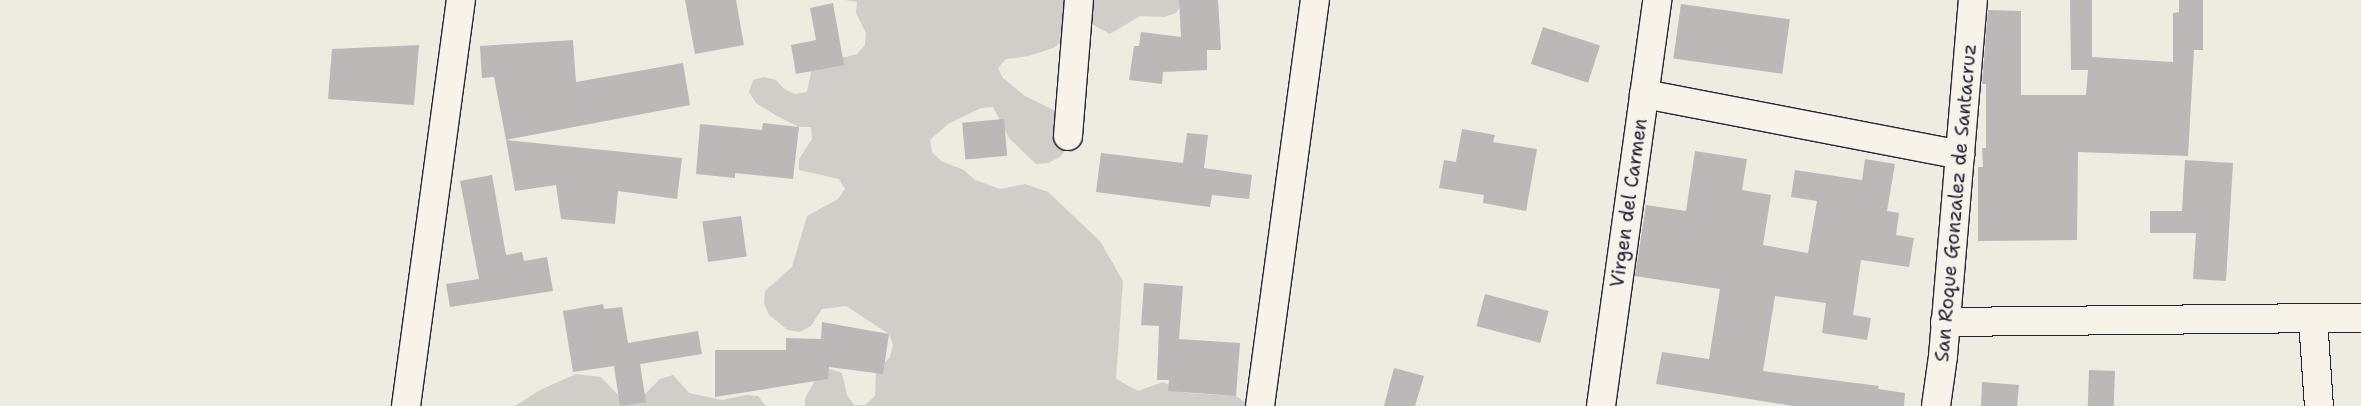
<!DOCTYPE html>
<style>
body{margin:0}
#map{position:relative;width:2361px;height:406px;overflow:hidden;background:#eeebe1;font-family:"Shantell Sans",sans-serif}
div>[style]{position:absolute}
.green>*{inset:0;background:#d1cdc9}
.building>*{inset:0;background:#bbb8b7;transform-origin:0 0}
.roads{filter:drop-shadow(1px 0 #22223b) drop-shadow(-1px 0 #22223b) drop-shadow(0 1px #22223b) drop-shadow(0 -1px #22223b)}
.minor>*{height:28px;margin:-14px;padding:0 14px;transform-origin:14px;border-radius:14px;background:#f7f3e8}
span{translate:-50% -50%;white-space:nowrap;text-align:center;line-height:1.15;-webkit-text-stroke:4.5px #f7f3e8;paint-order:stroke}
.street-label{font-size:19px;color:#22223b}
</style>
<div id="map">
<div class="green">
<div style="clip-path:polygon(845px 0,1184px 0,1176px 13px,1164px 17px,1140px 16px,1110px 34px,1088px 22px,1053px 48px,1029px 56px,1006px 59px,998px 68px,1003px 78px,1025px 96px,1060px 113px,1067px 148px,1060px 157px,1048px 163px,1036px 164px,1009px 138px,993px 107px,981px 108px,948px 124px,930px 140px,932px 152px,941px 161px,964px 170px,975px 180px,1000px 189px,1025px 184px,1048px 192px,1100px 241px,1123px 281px,1116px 379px,1138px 391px,1163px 382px,1186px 393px,1236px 396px,1250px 406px,805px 406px,805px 398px,818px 375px,830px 369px,842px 373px,847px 395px,854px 405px,865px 405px,875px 396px,876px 372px,890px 357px,893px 344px,889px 334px,846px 306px,822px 309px,811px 326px,800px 332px,788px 330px,769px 315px,764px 303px,765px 291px,792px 267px,807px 216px,838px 199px,845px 189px,839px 179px,799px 170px,799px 159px,812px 139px,811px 127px,799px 127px,777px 116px,756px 103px,749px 92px,753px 80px,764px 77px,776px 80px,784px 89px,795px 94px,807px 92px,812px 68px,833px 55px,846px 57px,857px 54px,865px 45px,866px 33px,856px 13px,857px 2px)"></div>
<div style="clip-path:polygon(576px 374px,601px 377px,619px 396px,641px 398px,660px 379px,673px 375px,689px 393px,722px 400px,746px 395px,758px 396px,766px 406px,515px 406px,540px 390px)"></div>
</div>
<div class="building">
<div style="clip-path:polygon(685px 0,736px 0,744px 45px,695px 54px)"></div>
<div style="clip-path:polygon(1179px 0,1218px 0,1221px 50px,1207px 50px,1207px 70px,1163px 72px,1162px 84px,1129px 80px,1134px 46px,1139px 46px,1141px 32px,1181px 37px)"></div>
<div style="clip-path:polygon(2070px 0,2092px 0,2092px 57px,2173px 62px,2173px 13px,2179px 12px,2179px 0,2203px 0,2203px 50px,2194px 50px,2188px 156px,2078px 152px,2077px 240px,1978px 241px,1978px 167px,1983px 167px,1982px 148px,1986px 148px,1986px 84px,1982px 84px,1988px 10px,2021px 11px,2021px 95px,2086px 95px,2088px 70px,2071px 70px)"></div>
<div style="clip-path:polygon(833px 3px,844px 65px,796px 74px,791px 45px,816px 40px,810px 8px)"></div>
<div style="left:1681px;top:4px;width:110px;height:55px;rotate:8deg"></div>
<div style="left:1543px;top:27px;width:60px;height:39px;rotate:18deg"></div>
<div style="clip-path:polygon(573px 40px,576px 82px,683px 63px,690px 105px,506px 140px,494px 77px,482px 78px,480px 46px)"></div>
<div style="clip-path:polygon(419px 45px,414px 105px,328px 99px,332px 49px)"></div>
<div style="left:1004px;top:119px;width:37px;height:42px;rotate:85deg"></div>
<div style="clip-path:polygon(763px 123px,799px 127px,793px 179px,735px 173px,735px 178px,696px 174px,700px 124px,762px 130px)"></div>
<div style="clip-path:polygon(1462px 129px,1495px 135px,1493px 142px,1537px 149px,1526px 211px,1483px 203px,1484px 195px,1439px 188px,1444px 160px,1456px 162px)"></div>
<div style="clip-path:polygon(1187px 133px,1208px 135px,1204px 168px,1252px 175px,1249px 199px,1212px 195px,1210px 207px,1096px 192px,1101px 153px,1183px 163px)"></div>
<div style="clip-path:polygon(506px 140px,682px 158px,677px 199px,618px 191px,615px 224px,561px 219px,556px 185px,515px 191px)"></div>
<div style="clip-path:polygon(1695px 151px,1747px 159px,1742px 190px,1771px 195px,1763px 245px,1808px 253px,1817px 201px,1791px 197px,1795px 170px,1862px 180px,1865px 159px,1895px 164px,1887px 211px,1899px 213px,1896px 235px,1914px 238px,1909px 267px,1861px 260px,1853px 315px,1871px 318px,1867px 340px,1822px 333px,1826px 303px,1775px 296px,1763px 371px,1879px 386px,1878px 389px,1905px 393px,1904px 406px,1793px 406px,1656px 384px,1662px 352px,1709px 359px,1720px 289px,1635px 276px,1646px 205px,1686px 211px)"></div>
<div style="clip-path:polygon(2185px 160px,2233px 163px,2226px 281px,2193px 279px,2196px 233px,2150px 233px,2150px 211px,2182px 211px)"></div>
<div style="clip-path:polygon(492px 175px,506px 255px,522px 252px,524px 261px,547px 257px,553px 291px,450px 307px,446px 284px,479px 279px,460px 181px)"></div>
<div style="left:741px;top:216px;width:41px;height:39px;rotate:82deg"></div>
<div style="clip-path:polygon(1144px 283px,1183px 286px,1179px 339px,1240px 343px,1236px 396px,1168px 391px,1169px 380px,1157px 380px,1159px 326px,1141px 325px)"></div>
<div style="left:1485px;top:294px;width:66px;height:33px;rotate:15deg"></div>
<div style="clip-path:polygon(603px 304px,604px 309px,622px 307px,628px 343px,698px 331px,702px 354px,640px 364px,646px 402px,620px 406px,614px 366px,573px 372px,563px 311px)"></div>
<div style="clip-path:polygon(822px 322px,889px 334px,883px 374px,829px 367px,828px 379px,715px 397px,715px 350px,786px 350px,786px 338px,821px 339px)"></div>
<div style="clip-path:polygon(1394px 368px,1424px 376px,1415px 406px,1384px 406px)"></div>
<div style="left:2089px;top:370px;width:26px;height:36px;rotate:2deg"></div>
<div style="clip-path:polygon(1982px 382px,2019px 385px,2017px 406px,1981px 406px)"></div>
</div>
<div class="roads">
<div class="minor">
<div style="left:1644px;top:94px;width:322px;rotate:10.9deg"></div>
<div style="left:1068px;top:136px;width:136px;rotate:-85.4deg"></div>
<div style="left:2313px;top:319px;width:87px;rotate:86.1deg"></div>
<div style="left:1945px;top:322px;width:416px;rotate:-0.6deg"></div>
<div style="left:406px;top:406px;width:410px;rotate:-82.3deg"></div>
<div style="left:1260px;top:406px;width:410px;rotate:-82.3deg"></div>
<div style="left:1601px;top:406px;width:410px;rotate:-82.1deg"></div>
<div style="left:1936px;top:406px;width:50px;rotate:-82deg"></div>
<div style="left:1943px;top:356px;width:357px;rotate:-85.2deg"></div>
</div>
</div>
<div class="street-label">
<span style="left:1629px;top:203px;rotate:-82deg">Virgen del Carmen</span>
<span style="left:1956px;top:203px;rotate:-85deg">San Roque Gonzalez de Santacruz</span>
</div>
</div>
